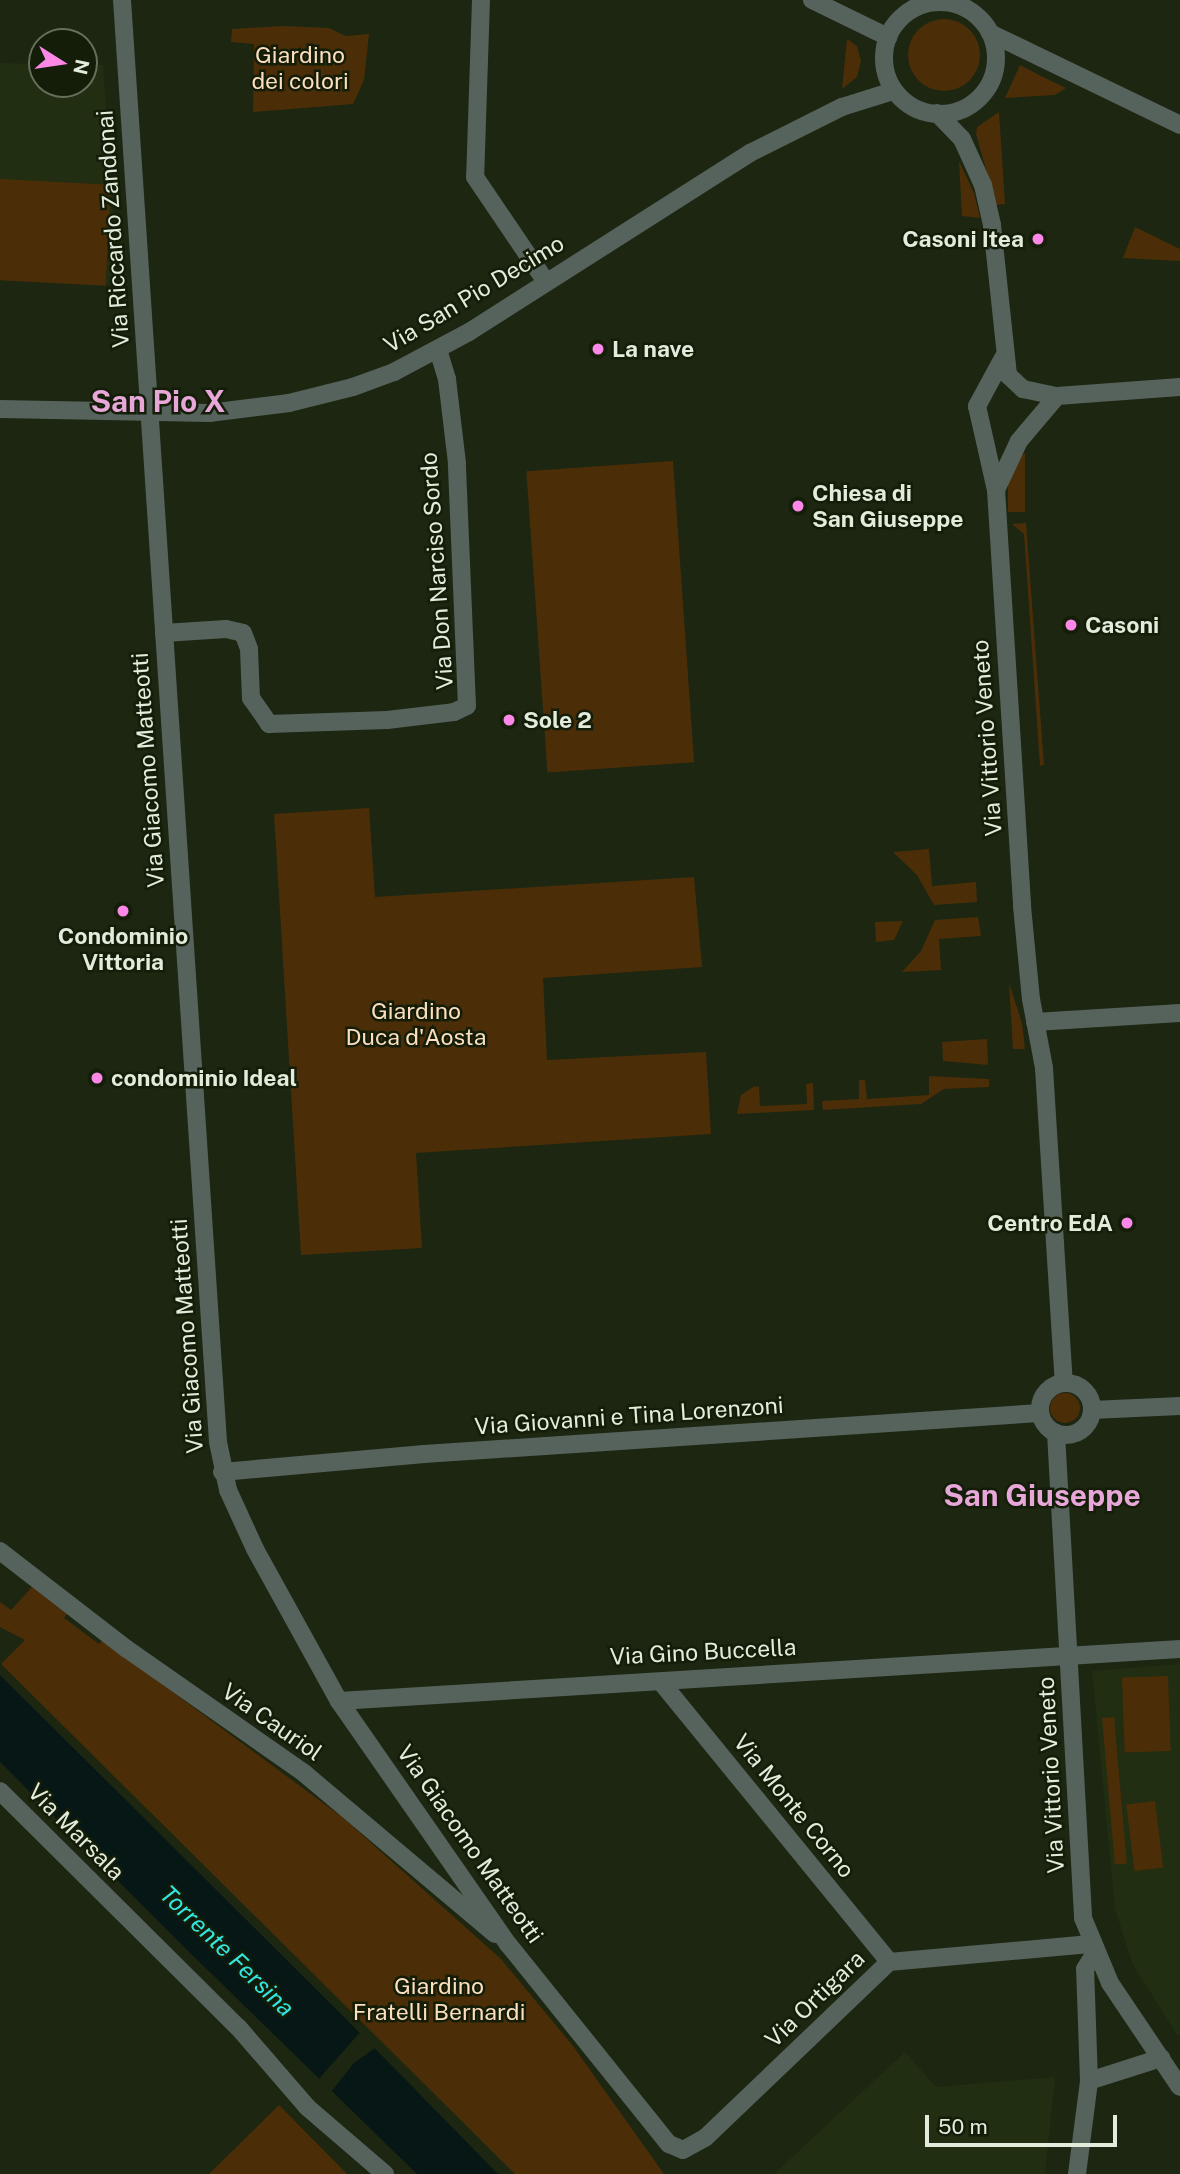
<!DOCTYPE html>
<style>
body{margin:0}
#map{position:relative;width:1180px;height:2174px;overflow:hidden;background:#1c2611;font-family:"Public Sans",sans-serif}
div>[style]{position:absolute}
.built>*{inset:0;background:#212e12}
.green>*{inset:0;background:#4b2e08;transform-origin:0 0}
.round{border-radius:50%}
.water>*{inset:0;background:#071716}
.pier>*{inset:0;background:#1c2611}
.minor>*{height:18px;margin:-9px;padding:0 9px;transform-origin:9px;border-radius:9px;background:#56625c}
.tertiary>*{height:18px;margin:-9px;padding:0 9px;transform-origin:9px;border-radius:9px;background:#56625c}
.tertiary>.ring{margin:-9px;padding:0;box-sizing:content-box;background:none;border:18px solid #56625c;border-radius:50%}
.dots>*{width:19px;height:19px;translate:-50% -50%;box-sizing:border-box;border:4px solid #131d08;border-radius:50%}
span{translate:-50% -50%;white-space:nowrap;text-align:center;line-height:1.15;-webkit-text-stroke:5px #131d08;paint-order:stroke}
.park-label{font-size:23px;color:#fddebe}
.street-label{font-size:23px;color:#e3ebdd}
.poi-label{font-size:23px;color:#e3ebdd;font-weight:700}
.right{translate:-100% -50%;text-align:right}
.left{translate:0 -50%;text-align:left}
.water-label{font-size:24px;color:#33e6e2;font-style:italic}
.district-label{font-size:30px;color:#e7a7d9;font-weight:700}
.north{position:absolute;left:28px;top:28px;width:70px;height:70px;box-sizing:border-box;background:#131d08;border:2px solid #666f5d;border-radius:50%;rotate:102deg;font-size:19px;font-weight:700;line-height:28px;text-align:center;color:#e3ebdd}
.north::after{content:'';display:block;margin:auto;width:24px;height:32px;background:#fb87e6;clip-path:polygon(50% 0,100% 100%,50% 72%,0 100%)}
.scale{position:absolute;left:925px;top:2115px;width:192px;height:32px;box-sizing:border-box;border:4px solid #e3ebdd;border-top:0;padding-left:9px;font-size:21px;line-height:24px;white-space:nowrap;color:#e3ebdd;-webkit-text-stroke:5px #131d08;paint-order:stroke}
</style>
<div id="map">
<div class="built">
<div style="clip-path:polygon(0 63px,42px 64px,42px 84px,84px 84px,84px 65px,103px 65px,118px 285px,0 280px)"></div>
<div style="clip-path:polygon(1180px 1664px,1180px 2035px,1177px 2035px,1133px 1965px,1115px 1909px,1092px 1671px)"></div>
<div style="clip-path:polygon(905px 2052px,936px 2087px,1055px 2077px,1045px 2174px,774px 2174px)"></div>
</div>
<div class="green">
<div class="round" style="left:908px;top:19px;width:72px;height:72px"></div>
<div style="clip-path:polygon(283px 26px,329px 28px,346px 36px,369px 34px,364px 80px,353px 104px,253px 112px,254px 44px,231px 42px,232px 29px)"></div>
<div style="clip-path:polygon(847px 39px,857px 46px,861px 61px,857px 77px,842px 89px)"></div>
<div style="clip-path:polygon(1020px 65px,1041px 76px,1066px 88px,1055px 95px,1005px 98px)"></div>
<div style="clip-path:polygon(999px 112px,1005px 204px,996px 205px,976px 134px,977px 127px)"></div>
<div style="clip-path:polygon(959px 161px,974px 193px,980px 218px,962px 216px)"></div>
<div style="left:0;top:179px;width:111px;height:101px;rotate:3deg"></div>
<div style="clip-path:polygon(1135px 227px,1180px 249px,1180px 261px,1123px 258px)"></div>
<div style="clip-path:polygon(1025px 453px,1025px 512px,1008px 512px,1008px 484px,1019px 456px)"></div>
<div style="left:673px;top:461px;width:302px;height:147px;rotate:86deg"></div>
<div style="clip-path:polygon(1026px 523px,1044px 765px,1040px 766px,1024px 534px,1012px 524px)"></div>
<div style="clip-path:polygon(369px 808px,375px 897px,694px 877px,702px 967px,543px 978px,547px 1060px,706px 1052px,711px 1134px,416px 1153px,422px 1248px,301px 1255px,274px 814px)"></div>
<div style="clip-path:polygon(929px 849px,932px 886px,976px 882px,977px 902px,934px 905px,917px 875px,893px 852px)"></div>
<div style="clip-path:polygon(978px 917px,981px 936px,939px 939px,941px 970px,902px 972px,921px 951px,935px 920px)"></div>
<div style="clip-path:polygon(903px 921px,894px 940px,876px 942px,875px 922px)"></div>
<div style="clip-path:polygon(1009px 983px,1022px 1023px,1025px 1049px,1013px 1049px)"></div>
<div style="clip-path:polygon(987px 1039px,988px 1065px,943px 1061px,942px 1042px)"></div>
<div style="clip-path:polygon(929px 1076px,989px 1079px,989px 1087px,944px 1089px,921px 1104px,823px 1110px,822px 1101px,859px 1099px,859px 1080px,865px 1080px,867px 1099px,929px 1095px)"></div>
<div style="clip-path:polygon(813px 1083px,814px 1110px,737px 1114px,741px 1095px,753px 1087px,759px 1086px,760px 1106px,807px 1104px,806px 1084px)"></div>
<div class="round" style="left:1050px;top:1393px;width:30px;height:30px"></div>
<div style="clip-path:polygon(32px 1587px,67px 1614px,64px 1618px,99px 1644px,102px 1640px,342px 1817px,501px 1959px,573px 2046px,664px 2174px,515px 2174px,1px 1664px,25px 1640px,0 1627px,0 1602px,11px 1610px)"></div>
<div style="left:1168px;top:1676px;width:75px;height:46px;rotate:88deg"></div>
<div style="left:1114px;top:1717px;width:147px;height:12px;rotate:85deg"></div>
<div style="left:1155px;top:1801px;width:67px;height:29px;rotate:83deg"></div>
<div style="clip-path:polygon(279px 2105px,347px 2174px,209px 2174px)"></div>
</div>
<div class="water">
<div style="clip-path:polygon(0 1675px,347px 2020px,498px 2174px,417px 2174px,180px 1943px,0 1762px)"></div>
</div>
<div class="pier">
<div style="clip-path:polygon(362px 2030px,378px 2046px,354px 2063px,331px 2092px,318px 2080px)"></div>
</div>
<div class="minor">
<div style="left:122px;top:0;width:1445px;rotate:86.19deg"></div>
<div style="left:218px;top:1442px;width:49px;rotate:78.2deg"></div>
<div style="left:228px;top:1490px;width:65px;rotate:65.4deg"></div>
<div style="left:255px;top:1549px;width:174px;rotate:61.1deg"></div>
<div style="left:339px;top:1701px;width:296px;rotate:55.2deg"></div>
<div style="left:508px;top:1944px;width:257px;rotate:51.2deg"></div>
<div style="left:669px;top:2144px;width:15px;rotate:23deg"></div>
<div style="left:683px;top:2150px;width:25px;rotate:-29deg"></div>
<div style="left:705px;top:2138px;width:255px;rotate:-43.7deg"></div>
<div style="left:889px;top:1962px;width:202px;rotate:-5.1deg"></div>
<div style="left:481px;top:0;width:177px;rotate:91.9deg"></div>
<div style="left:475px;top:177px;width:127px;rotate:55.9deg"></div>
<div style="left:164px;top:633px;width:62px;rotate:-3.7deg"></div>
<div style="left:226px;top:629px;width:17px;rotate:13deg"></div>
<div style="left:243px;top:633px;width:17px;rotate:69deg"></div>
<div style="left:249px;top:649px;width:49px;rotate:87.7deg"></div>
<div style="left:251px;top:698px;width:32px;rotate:55deg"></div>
<div style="left:269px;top:724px;width:118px;rotate:-1.9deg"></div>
<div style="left:387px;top:720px;width:67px;rotate:-6.8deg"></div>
<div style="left:454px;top:712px;width:14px;rotate:-25deg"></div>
<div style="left:467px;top:706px;width:243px;rotate:-92.4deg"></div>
<div style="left:457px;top:463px;width:85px;rotate:-96.8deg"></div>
<div style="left:447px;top:379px;width:31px;rotate:-107deg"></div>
<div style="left:1035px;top:1022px;width:145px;rotate:-3.6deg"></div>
<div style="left:1092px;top:1410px;width:88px;rotate:-2.6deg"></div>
<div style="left:222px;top:1472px;width:203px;rotate:-5.1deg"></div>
<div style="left:424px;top:1454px;width:617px;rotate:-3.81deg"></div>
<div style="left:0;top:1551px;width:160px;rotate:37.7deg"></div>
<div style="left:127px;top:1649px;width:216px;rotate:35deg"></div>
<div style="left:304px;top:1773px;width:250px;rotate:40.1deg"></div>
<div style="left:661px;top:1682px;width:361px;rotate:50.8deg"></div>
<div style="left:339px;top:1701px;width:843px;rotate:-3.54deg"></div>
<div style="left:0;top:1791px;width:335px;rotate:44.8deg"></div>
<div style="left:238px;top:2027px;width:106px;rotate:49.2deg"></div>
<div style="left:307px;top:2107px;width:103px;rotate:40.7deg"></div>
<div style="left:1089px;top:2081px;width:76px;rotate:-17.7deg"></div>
<div style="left:1077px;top:2174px;width:94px;rotate:-82.6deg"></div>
<div style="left:1089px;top:2081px;width:112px;rotate:-92deg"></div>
<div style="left:1085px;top:1969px;width:19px;rotate:-58deg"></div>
</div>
<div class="tertiary">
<div style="left:812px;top:0;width:85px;rotate:26deg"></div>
<div class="ring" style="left:884px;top:2px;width:94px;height:94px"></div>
<div style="left:990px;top:33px;width:211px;rotate:25.8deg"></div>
<div style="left:937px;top:113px;width:36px;rotate:46deg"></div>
<div style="left:962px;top:139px;width:51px;rotate:65.5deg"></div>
<div style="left:983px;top:185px;width:41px;rotate:77.3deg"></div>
<div style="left:992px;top:225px;width:151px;rotate:83.9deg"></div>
<div style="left:1008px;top:375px;width:21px;rotate:43deg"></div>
<div style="left:1023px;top:389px;width:35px;rotate:12deg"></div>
<div style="left:1057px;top:396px;width:123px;rotate:-4.2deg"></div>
<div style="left:1003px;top:358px;width:55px;rotate:118.4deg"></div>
<div style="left:977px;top:406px;width:86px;rotate:77.3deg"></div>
<div style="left:996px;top:490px;width:417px;rotate:86.4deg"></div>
<div style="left:1022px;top:906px;width:93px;rotate:84.5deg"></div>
<div style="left:1031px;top:999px;width:70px;rotate:79.3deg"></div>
<div style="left:1044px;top:1068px;width:315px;rotate:86.4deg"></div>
<div style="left:0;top:409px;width:209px;rotate:1.1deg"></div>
<div style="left:209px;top:413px;width:81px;rotate:-7.1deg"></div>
<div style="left:289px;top:403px;width:66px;rotate:-14deg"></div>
<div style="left:353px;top:387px;width:44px;rotate:-20.1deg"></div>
<div style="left:394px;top:372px;width:85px;rotate:-28.1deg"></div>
<div style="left:469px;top:332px;width:333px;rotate:-32.5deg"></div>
<div style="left:750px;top:153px;width:103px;rotate:-26.6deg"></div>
<div style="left:842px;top:107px;width:53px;rotate:-17.4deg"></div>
<div style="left:996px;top:490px;width:54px;rotate:-64.9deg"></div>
<div style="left:1019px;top:441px;width:59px;rotate:-49.8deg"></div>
<div class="ring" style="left:1040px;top:1383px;width:34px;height:34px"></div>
<div style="left:1056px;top:1433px;width:486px;rotate:86.8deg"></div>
<div style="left:1083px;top:1918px;width:70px;rotate:67.4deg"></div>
<div style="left:1110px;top:1983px;width:125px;rotate:56.1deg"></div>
</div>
<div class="dots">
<div style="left:1038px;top:239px;background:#fb87e6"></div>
<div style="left:598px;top:349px;background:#fb87e6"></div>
<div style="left:798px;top:506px;background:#fb87e6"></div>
<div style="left:1071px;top:625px;background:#fb87e6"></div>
<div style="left:509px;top:720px;background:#fb87e6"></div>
<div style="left:123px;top:911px;background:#fb87e6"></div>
<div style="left:97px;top:1078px;background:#fb87e6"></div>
<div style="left:1127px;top:1223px;background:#fb87e6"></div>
</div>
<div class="park-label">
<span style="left:300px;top:68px">Giardino<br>dei colori</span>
<span style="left:416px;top:1024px">Giardino<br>Duca d'Aosta</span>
<span style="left:439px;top:1999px">Giardino<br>Fratelli Bernardi</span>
</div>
<div class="street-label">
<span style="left:113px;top:229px;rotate:-94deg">Via Riccardo Zandonai</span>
<span style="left:474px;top:294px;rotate:-31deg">Via San Pio Decimo</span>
<span style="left:437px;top:571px;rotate:-94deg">Via Don Narciso Sordo</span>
<span style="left:987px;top:738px;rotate:-94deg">Via Vittorio Veneto</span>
<span style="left:148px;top:770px;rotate:-94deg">Via Giacomo Matteotti</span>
<span style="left:187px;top:1336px;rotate:-94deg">Via Giacomo Matteotti</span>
<span style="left:629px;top:1416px;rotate:-4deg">Via Giovanni e Tina Lorenzoni</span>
<span style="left:703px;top:1652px;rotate:-3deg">Via Gino Buccella</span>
<span style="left:272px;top:1722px;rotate:35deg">Via Cauriol</span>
<span style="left:1051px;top:1775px;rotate:-93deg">Via Vittorio Veneto</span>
<span style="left:794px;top:1806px;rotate:51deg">Via Monte Corno</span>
<span style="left:76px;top:1832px;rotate:45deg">Via Marsala</span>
<span style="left:470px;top:1844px;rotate:55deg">Via Giacomo Matteotti</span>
<span style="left:815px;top:1999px;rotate:-44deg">Via Ortigara</span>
</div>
<div class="poi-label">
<span class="right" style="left:1024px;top:239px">Casoni Itea</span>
<span class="left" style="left:612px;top:349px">La nave</span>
<span class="left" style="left:812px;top:506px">Chiesa di<br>San Giuseppe</span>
<span class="left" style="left:1085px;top:625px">Casoni</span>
<span class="left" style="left:523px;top:720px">Sole 2</span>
<span style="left:123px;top:949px">Condominio<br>Vittoria</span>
<span class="left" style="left:111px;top:1078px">condominio Ideal</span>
<span class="right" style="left:1113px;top:1223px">Centro EdA</span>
</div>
<div class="water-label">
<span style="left:227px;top:1951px;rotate:44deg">Torrente Fersina</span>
</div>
<div class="district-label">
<span style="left:158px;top:401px">San Pio X</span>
<span style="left:1042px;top:1495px">San Giuseppe</span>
</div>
<div class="north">N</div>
<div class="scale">50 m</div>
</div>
